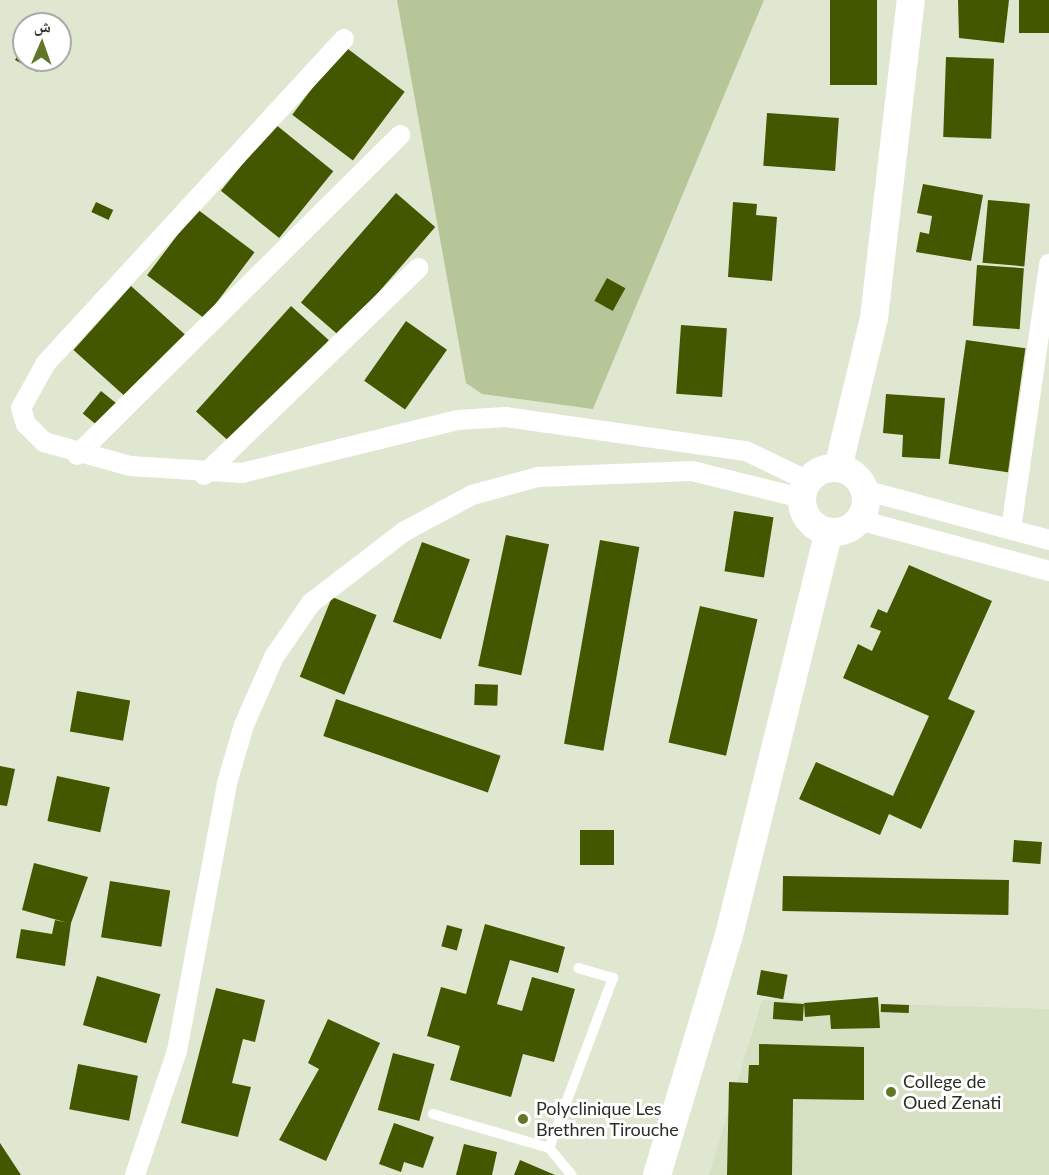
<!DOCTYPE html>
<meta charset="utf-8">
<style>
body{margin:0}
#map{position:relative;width:1049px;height:1175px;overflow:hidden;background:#e0e7d1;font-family:Lato,"Noto Naskh Arabic",sans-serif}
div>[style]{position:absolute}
.built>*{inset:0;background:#d6e0c2}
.green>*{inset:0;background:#b7c698}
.building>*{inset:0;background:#435600;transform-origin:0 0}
.service>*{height:10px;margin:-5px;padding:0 5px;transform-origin:5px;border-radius:5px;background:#fff}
.minor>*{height:20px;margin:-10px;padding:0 10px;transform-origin:10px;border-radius:10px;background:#fff}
.secondary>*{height:28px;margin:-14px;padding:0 14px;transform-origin:14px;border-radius:14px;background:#fff}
.secondary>.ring{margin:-14px;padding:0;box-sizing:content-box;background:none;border:28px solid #fff;border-radius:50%}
.dots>*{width:16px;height:16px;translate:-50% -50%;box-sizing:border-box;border:3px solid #fff;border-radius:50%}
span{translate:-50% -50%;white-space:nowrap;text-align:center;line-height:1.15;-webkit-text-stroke:6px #fff;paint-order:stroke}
.poi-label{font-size:18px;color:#2b2e26}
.left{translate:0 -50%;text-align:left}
.north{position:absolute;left:12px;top:12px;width:60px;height:60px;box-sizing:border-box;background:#fff;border:2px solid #aaaba8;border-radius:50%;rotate:2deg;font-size:16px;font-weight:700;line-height:24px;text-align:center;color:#2b2e26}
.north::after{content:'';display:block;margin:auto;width:21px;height:27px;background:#617626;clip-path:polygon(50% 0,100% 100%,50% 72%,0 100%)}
</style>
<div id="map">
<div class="built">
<div style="clip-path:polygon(762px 1000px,1049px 1009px,1049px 1175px,709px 1175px)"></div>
</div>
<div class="green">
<div style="clip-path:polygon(397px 0,764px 0,593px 409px,482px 394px,466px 383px)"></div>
</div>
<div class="building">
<div style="left:830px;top:0;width:47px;height:85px"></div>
<div style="clip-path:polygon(958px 0,1009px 0,1004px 43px,959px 38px)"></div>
<div style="left:1019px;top:0;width:30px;height:33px"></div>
<div style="clip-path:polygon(24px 45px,24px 60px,44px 60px,37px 72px,15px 60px)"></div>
<div style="left:344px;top:46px;width:76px;height:86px;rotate:37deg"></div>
<div style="left:946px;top:57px;width:48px;height:80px;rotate:2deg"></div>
<div style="left:767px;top:113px;width:72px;height:53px;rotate:4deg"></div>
<div style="left:275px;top:124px;width:75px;height:86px;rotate:39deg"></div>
<div style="clip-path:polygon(923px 184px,983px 195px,971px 261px,916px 252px,920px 232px,929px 234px,932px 216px,917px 213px)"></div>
<div style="left:396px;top:193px;width:52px;height:145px;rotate:41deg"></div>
<div style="left:988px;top:200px;width:42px;height:63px;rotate:5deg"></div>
<div style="left:96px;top:202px;width:19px;height:11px;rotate:25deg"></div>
<div style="clip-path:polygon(733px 202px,757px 204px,756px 215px,777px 217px,772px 281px,728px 277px)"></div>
<div style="left:197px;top:209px;width:72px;height:83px;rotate:37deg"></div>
<div style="left:977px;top:265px;width:47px;height:61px;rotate:4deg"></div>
<div style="left:607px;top:278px;width:21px;height:26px;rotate:29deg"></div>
<div style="left:131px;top:286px;width:76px;height:86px;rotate:42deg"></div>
<div style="left:291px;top:306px;width:51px;height:142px;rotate:42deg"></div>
<div style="left:406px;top:321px;width:50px;height:73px;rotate:35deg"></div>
<div style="left:681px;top:325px;width:46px;height:69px;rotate:4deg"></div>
<div style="left:966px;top:340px;width:60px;height:125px;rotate:8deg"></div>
<div style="left:101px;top:391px;width:22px;height:29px;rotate:39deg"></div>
<div style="clip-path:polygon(886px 394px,945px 398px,940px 459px,902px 457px,903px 435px,883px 433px)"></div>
<div style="left:734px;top:511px;width:40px;height:61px;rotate:9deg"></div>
<div style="left:506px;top:535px;width:44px;height:134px;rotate:12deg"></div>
<div style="left:600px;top:540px;width:40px;height:207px;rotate:10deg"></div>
<div style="left:422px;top:542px;width:51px;height:85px;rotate:20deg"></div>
<div style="clip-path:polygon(909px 565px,992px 601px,948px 699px,975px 711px,921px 829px,889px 814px,880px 835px,799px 799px,816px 762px,893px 796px,929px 716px,843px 678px,858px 644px,872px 651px,881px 631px,870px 627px,878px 609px,887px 613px)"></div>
<div style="left:332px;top:597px;width:48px;height:86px;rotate:22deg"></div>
<div style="left:700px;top:606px;width:59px;height:140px;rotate:13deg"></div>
<div style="left:475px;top:684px;width:23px;height:21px;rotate:2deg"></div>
<div style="left:77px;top:691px;width:54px;height:41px;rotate:10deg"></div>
<div style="left:336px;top:699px;width:174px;height:39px;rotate:19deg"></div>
<div style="clip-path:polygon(0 766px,15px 769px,7px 806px,0 805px)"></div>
<div style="left:57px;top:776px;width:54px;height:46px;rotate:12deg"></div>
<div style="left:580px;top:830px;width:34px;height:35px"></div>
<div style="left:1014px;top:840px;width:28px;height:22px;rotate:4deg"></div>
<div style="clip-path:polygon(34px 863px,88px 877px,71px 923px,65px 966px,16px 958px,21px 929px,52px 934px,55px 920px,68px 923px,22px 910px)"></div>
<div style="left:783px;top:876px;width:226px;height:35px;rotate:1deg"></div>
<div style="left:110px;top:881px;width:61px;height:57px;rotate:9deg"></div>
<div style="clip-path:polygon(485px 924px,565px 947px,558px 973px,510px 960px,497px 1004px,522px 1011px,532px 977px,575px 989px,554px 1062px,523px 1054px,511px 1097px,450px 1080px,460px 1046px,427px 1036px,441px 987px,466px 994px)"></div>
<div style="left:447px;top:925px;width:16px;height:22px;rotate:15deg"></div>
<div style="left:761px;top:970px;width:27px;height:25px;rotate:10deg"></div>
<div style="left:97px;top:976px;width:66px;height:51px;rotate:16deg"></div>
<div style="clip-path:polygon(216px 988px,265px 1000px,255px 1042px,243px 1039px,232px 1083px,251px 1087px,238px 1137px,181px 1123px)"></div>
<div style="clip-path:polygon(878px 997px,880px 1028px,831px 1029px,830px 1015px,805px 1017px,804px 1003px)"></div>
<div style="left:774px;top:1002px;width:30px;height:17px;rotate:4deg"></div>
<div style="left:881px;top:1004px;width:28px;height:8px;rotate:2deg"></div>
<div style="clip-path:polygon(328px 1019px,380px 1043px,326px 1161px,279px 1140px,319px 1069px,308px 1063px)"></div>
<div style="clip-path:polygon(759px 1044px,864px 1047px,864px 1100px,793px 1099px,792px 1175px,727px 1175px,729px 1082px,748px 1083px,749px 1065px,759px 1065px)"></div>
<div style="left:393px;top:1053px;width:43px;height:59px;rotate:15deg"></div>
<div style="left:78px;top:1064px;width:61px;height:46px;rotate:11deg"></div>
<div style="clip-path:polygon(394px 1123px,434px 1137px,423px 1168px,404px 1162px,401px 1172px,379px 1164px)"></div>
<div style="clip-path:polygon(0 1143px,21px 1175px,0 1175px)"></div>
<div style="clip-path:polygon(464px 1144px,497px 1152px,492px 1175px,456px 1175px)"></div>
<div style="clip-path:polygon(520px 1160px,555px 1175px,514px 1175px)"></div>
</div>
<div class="service">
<div style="left:433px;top:1114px;width:121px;rotate:16.3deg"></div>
<div style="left:549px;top:1148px;width:35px;rotate:50deg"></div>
<div style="left:549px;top:1148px;width:182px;rotate:-69.4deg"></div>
<div style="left:613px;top:978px;width:36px;rotate:-164deg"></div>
</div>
<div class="minor">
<div style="left:344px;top:39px;width:440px;rotate:132.6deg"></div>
<div style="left:46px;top:363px;width:51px;rotate:119.1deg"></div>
<div style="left:21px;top:408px;width:17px;rotate:73deg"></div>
<div style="left:26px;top:424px;width:25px;rotate:45deg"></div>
<div style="left:44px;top:442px;width:89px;rotate:15.6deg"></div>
<div style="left:130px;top:466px;width:112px;rotate:3.6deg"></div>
<div style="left:242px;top:473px;width:222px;rotate:-13.8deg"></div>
<div style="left:458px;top:420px;width:48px;rotate:-3.6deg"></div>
<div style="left:506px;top:417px;width:242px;rotate:8.1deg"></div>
<div style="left:746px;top:451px;width:69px;rotate:25.8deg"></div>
<div style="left:77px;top:455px;width:455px;rotate:-44.7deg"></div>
<div style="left:204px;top:475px;width:298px;rotate:-44deg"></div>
<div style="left:864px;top:490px;width:192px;rotate:15.1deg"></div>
<div style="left:859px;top:520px;width:197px;rotate:15deg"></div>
<div style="left:1011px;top:529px;width:268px;rotate:-81.8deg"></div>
<div style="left:135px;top:1175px;width:131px;rotate:-71.3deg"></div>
<div style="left:177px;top:1051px;width:273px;rotate:-79.4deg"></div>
<div style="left:227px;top:783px;width:60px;rotate:-73.7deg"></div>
<div style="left:244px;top:725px;width:74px;rotate:-66.2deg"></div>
<div style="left:274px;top:657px;width:65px;rotate:-55.6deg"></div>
<div style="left:311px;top:603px;width:118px;rotate:-37.5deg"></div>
<div style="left:405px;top:531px;width:76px;rotate:-28.2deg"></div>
<div style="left:472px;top:495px;width:68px;rotate:-15.3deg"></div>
<div style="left:538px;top:477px;width:154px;rotate:-2.2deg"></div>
<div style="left:692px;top:471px;width:113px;rotate:13.8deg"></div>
</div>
<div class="secondary">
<div style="left:838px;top:468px;width:154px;rotate:-76.5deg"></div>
<div style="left:874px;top:318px;width:320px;rotate:-83.4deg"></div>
<div class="ring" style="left:802px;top:468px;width:36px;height:36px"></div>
<div style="left:657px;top:1175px;width:251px;rotate:-73.3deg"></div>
<div style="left:729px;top:935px;width:415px;rotate:-76.1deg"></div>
</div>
<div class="dots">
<div style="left:891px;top:1092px;background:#617626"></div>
<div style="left:523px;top:1119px;background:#617626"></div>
</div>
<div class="poi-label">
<span class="left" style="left:903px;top:1092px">College de<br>Oued Zenati</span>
<span class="left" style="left:536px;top:1119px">Polyclinique Les<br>Brethren Tirouche</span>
</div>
<div class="north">ش</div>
</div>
